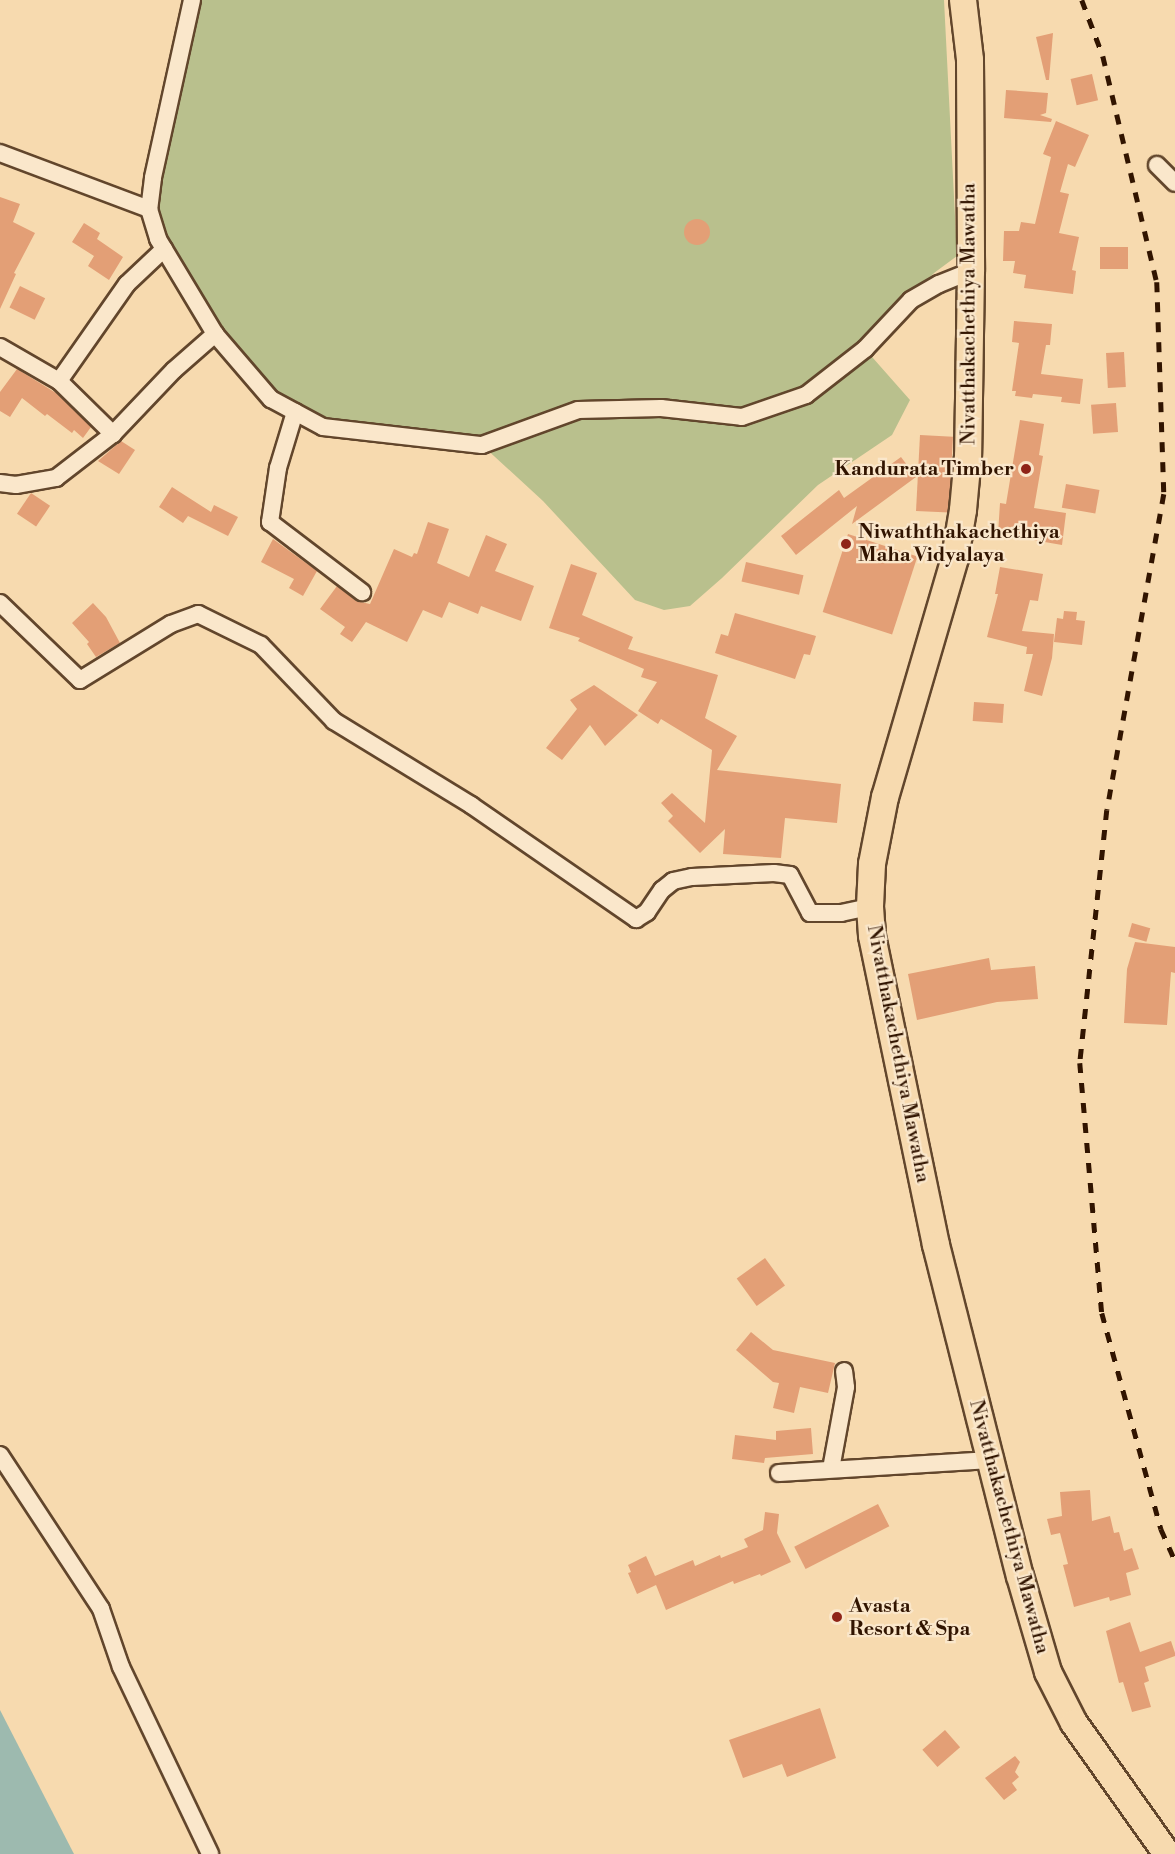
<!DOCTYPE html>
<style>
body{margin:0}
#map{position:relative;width:1175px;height:1854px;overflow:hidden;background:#f7daaf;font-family:"Libre Bodoni",serif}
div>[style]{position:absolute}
.green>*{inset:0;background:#b9c08d}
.water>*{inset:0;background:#9dbaaf}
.building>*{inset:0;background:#e39f76;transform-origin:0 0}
.round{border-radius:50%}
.roads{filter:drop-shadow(2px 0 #62462c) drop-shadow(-2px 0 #62462c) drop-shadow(0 2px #62462c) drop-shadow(0 -2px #62462c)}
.minor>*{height:16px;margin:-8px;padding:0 8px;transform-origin:8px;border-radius:8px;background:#fae7cb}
.highway>*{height:26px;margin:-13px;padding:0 13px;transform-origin:13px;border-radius:13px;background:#f7daaf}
.rail>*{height:4.5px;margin-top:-2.25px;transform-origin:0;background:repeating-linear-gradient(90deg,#311400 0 10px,transparent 0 20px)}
.dots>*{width:16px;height:16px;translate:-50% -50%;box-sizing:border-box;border:3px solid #fae7cb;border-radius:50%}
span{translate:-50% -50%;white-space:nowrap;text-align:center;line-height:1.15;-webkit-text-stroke:4.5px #fae7cb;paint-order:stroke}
.street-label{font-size:20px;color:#311400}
.poi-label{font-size:20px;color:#311400;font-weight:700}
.right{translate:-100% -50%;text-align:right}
.left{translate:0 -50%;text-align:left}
</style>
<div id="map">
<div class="green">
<div style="clip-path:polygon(192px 0,944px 0,957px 256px,934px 273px,865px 349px,910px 400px,892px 435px,818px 485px,722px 578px,690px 606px,664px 610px,635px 600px,543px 501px,482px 445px,323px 427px,271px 399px,158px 239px,153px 178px)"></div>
</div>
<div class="water">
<div style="clip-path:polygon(0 1710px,74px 1854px,0 1854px)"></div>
</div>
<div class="building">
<div style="clip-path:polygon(1053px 33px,1049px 80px,1046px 80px,1036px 37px)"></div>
<div style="left:1092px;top:74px;width:27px;height:22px;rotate:77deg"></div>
<div style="clip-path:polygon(1006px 90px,1048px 93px,1046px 113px,1040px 115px,1052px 119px,1051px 122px,1004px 118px)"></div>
<div style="clip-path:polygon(1056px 121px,1089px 135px,1075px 167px,1068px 164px,1060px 192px,1069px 194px,1059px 233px,1079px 237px,1072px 270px,1076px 271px,1073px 294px,1024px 288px,1026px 275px,1013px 273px,1015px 261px,1003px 261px,1004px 231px,1019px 231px,1021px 222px,1035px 224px,1051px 157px,1043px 154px)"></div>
<div style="clip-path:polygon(0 197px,20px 204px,13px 222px,35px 233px,14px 273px,16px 274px,0 309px)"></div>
<div class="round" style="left:684px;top:219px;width:26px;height:26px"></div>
<div style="clip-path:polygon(84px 223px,100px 233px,97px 239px,123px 257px,109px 280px,88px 266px,94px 256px,72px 242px)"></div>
<div style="left:1100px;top:247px;width:28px;height:22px"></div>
<div style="left:20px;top:286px;width:28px;height:24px;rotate:26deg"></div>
<div style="clip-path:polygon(1014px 321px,1052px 324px,1050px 345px,1046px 345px,1041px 374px,1083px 379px,1080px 404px,1061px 402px,1062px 397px,1033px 394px,1032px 398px,1015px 396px,1016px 391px,1012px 391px,1019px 343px,1012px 342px)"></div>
<div style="left:1124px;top:352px;width:35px;height:18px;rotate:87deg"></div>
<div style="clip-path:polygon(17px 369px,56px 393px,91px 427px,83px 438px,74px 430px,72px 433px,47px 414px,45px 416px,22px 398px,10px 417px,0 411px,0 392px)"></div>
<div style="left:1116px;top:403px;width:29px;height:25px;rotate:86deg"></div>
<div style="clip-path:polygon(1020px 420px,1044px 424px,1039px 455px,1043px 456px,1034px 508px,1066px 513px,1062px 545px,998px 534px,1000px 503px,1006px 504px)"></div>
<div style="left:920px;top:435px;width:33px;height:76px;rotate:3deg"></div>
<div style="clip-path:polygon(121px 441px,135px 450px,119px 474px,98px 461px)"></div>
<div style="clip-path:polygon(901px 457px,916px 477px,852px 524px,857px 506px,796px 555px,781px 536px,839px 490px,844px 498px)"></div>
<div style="left:1066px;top:484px;width:34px;height:24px;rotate:10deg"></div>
<div style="clip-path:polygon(172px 487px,211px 512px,214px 505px,238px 517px,228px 536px,188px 516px,183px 523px,159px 507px)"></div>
<div style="left:31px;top:493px;width:23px;height:25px;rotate:34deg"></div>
<div style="clip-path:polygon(428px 522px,449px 529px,437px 563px,469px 577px,486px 535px,507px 544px,495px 571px,534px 586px,521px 621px,481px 606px,478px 614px,449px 602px,442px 618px,423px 610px,407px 642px,366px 622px,352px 642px,340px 634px,345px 627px,320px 609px,337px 586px,356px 601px,370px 604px,394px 549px,412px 557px,414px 553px,417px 554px)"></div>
<div style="left:848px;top:534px;width:73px;height:82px;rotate:18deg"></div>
<div style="clip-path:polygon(273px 539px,317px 571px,303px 596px,289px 588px,294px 579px,261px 562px)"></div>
<div style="left:746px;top:562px;width:59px;height:20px;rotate:13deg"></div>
<div style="clip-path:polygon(571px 564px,597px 573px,582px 615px,633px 637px,628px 649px,718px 675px,705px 718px,737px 736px,717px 770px,841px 784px,837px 823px,785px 818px,781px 858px,723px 854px,725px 829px,700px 853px,668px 821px,673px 816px,661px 803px,672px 793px,705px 823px,712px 750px,661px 719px,658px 724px,638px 711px,657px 682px,641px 677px,644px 669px,578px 641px,580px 638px,549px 628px)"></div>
<div style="clip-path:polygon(1000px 567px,1043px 574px,1038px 601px,1030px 600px,1022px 631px,1054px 634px,1052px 658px,1042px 696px,1024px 691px,1033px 654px,1026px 654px,1027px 647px,987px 637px,998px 594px,995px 594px)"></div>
<div style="clip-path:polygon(93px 603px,106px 617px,120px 643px,96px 657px,87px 644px,89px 642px,72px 623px)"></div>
<div style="clip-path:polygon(1064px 611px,1077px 612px,1076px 620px,1085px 621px,1082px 645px,1054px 642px,1057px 618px,1063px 619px)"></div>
<div style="clip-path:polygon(735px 613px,816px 636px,810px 655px,804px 654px,795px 679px,715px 653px,721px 634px,728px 636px)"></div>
<div style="clip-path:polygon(594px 685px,638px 715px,605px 746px,590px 725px,562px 760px,546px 748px,577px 709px,570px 700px)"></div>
<div style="left:974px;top:702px;width:30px;height:19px;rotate:4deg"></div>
<div style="left:1132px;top:923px;width:19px;height:14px;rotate:16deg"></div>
<div style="clip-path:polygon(1135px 942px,1175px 947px,1175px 973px,1171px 972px,1167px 1025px,1124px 1023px,1127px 969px)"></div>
<div style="clip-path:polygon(989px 958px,991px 970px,1035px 966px,1038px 999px,997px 1002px,917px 1020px,908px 974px)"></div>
<div style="left:765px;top:1258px;width:34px;height:35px;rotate:54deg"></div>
<div style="clip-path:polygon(751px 1332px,773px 1350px,835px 1363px,828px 1393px,800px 1387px,794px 1413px,773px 1408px,779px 1383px,773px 1382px,736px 1350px)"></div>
<div style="clip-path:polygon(811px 1428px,813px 1454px,765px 1458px,764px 1463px,732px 1459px,735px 1435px,776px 1440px,776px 1431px)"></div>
<div style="clip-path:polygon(1090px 1490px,1092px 1521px,1110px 1516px,1114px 1533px,1119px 1532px,1124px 1551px,1132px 1548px,1139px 1569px,1126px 1573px,1131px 1595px,1110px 1601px,1109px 1597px,1074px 1607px,1063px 1565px,1068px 1564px,1060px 1533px,1051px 1535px,1047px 1519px,1062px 1516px,1060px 1492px)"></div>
<div style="left:878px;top:1504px;width:25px;height:94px;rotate:63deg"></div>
<div style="clip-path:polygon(765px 1512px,779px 1514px,777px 1533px,791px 1562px,761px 1576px,760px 1574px,734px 1584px,733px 1581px,666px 1610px,656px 1585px,637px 1594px,628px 1573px,631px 1572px,628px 1565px,646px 1556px,655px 1576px,693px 1560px,695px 1566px,720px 1555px,721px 1558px,748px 1547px,744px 1539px,763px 1530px)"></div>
<div style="clip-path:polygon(1130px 1622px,1140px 1652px,1171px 1641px,1175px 1653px,1175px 1656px,1145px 1667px,1149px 1681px,1144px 1683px,1151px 1707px,1132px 1712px,1123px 1682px,1119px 1683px,1106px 1631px)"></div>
<div style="clip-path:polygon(820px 1708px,836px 1758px,787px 1777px,782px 1764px,743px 1778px,729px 1740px)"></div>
<div style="left:945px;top:1730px;width:23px;height:30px;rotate:49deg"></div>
<div style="clip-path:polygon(1015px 1756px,1020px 1762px,1015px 1772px,1019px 1777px,1012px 1783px,1017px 1790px,1004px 1800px,985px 1778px)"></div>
</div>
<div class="roads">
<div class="minor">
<div style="left:192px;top:0;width:182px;rotate:102.4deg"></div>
<div style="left:153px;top:178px;width:31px;rotate:97deg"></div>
<div style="left:149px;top:209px;width:31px;rotate:73deg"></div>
<div style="left:158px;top:239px;width:111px;rotate:59deg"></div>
<div style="left:215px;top:334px;width:86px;rotate:49.3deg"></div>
<div style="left:271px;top:399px;width:59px;rotate:28.3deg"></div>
<div style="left:323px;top:427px;width:160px;rotate:6.5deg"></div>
<div style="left:482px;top:445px;width:102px;rotate:-20deg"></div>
<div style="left:578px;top:410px;width:83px;rotate:-1.4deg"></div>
<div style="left:661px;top:408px;width:81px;rotate:6.3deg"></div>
<div style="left:742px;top:417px;width:68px;rotate:-19deg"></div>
<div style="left:806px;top:395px;width:75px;rotate:-37.9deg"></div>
<div style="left:865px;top:349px;width:67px;rotate:-46.8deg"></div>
<div style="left:911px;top:300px;width:32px;rotate:-30deg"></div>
<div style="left:939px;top:284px;width:35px;rotate:-22deg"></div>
<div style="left:0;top:153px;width:159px;rotate:20.6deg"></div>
<div style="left:1157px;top:165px;width:25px;rotate:45deg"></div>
<div style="left:0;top:347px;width:68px;rotate:30deg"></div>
<div style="left:59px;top:381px;width:76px;rotate:44.5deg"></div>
<div style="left:59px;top:381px;width:118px;rotate:-55deg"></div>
<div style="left:127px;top:284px;width:51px;rotate:-43.4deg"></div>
<div style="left:295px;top:412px;width:59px;rotate:106.9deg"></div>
<div style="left:278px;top:468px;width:55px;rotate:98.4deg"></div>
<div style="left:270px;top:522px;width:116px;rotate:37.3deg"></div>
<div style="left:0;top:483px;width:16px;rotate:7deg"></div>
<div style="left:16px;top:485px;width:41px;rotate:-9.9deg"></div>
<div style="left:56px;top:478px;width:72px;rotate:-37.7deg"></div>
<div style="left:113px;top:434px;width:88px;rotate:-46.4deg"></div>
<div style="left:174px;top:370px;width:55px;rotate:-41.3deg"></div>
<div style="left:0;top:603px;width:111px;rotate:43.9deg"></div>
<div style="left:80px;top:680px;width:107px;rotate:-31.6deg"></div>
<div style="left:171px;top:624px;width:29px;rotate:-20deg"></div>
<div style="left:198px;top:614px;width:70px;rotate:26.2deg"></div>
<div style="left:261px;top:645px;width:105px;rotate:46.2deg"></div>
<div style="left:334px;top:721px;width:161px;rotate:31.5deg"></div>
<div style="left:471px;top:805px;width:201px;rotate:34.6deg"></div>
<div style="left:636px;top:919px;width:13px;rotate:-32deg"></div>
<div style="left:647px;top:912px;width:27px;rotate:-56deg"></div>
<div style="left:662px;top:890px;width:14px;rotate:-39deg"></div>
<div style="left:673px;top:881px;width:19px;rotate:-12deg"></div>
<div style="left:692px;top:877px;width:82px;rotate:-2.8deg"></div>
<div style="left:774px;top:873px;width:16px;rotate:7deg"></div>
<div style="left:790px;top:875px;width:43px;rotate:62.2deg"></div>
<div style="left:810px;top:913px;width:31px"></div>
<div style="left:841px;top:913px;width:30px;rotate:-12deg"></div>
<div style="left:0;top:1455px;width:184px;rotate:56.7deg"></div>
<div style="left:101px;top:1609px;width:61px;rotate:71deg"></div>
<div style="left:121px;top:1667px;width:207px;rotate:64.5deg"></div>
<div style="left:831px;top:1469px;width:83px;rotate:-79.6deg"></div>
<div style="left:846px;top:1387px;width:16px;rotate:-97deg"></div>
<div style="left:779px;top:1473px;width:212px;rotate:-3.5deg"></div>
</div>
<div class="highway">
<div style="left:963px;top:0;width:60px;rotate:83.3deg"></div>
<div style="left:970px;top:60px;width:211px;rotate:89.7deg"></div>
<div style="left:971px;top:271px;width:185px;rotate:90.9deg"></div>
<div style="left:968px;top:456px;width:54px;rotate:95.3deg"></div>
<div style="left:963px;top:510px;width:49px;rotate:99.5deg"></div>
<div style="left:955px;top:558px;width:249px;rotate:106.3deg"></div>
<div style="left:885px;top:797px;width:68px;rotate:101deg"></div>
<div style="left:872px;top:864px;width:43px;rotate:92.7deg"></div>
<div style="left:870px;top:907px;width:29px;rotate:86deg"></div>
<div style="left:872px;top:936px;width:316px;rotate:78.3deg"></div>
<div style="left:936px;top:1245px;width:341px;rotate:75.8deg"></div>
<div style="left:1020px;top:1576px;width:100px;rotate:73.7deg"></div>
<div style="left:1048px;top:1672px;width:57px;rotate:63deg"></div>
<div style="left:1074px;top:1723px;width:161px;rotate:54.6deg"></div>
</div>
</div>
<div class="rail">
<div style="left:1082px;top:0;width:60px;rotate:69.4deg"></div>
<div style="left:1103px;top:56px;width:232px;rotate:76.6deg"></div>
<div style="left:1157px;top:282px;width:212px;rotate:88.1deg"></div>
<div style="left:1164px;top:494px;width:321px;rotate:100.2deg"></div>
<div style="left:1107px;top:810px;width:254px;rotate:96.1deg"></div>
<div style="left:1080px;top:1063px;width:251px;rotate:85deg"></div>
<div style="left:1102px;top:1313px;width:224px;rotate:74.7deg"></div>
<div style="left:1161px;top:1529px;width:35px;rotate:66deg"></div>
</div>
<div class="dots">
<div style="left:1026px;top:469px;background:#8f2418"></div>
<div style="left:846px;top:544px;background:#8f2418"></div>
<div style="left:837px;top:1617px;background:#8f2418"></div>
</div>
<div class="street-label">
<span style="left:969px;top:314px;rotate:-90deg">Nivatthakachethiya Mawatha</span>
<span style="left:898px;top:1054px;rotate:79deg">Nivatthakachethiya Mawatha</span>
<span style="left:1009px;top:1527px;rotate:75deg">Nivatthakachethiya Mawatha</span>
</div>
<div class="poi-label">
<span class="right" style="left:1014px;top:469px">Kandurata Timber</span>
<span class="left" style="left:858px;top:544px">Niwaththakachethiya<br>Maha Vidyalaya</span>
<span class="left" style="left:849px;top:1618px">Avasta<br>Resort &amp; Spa</span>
</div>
</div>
